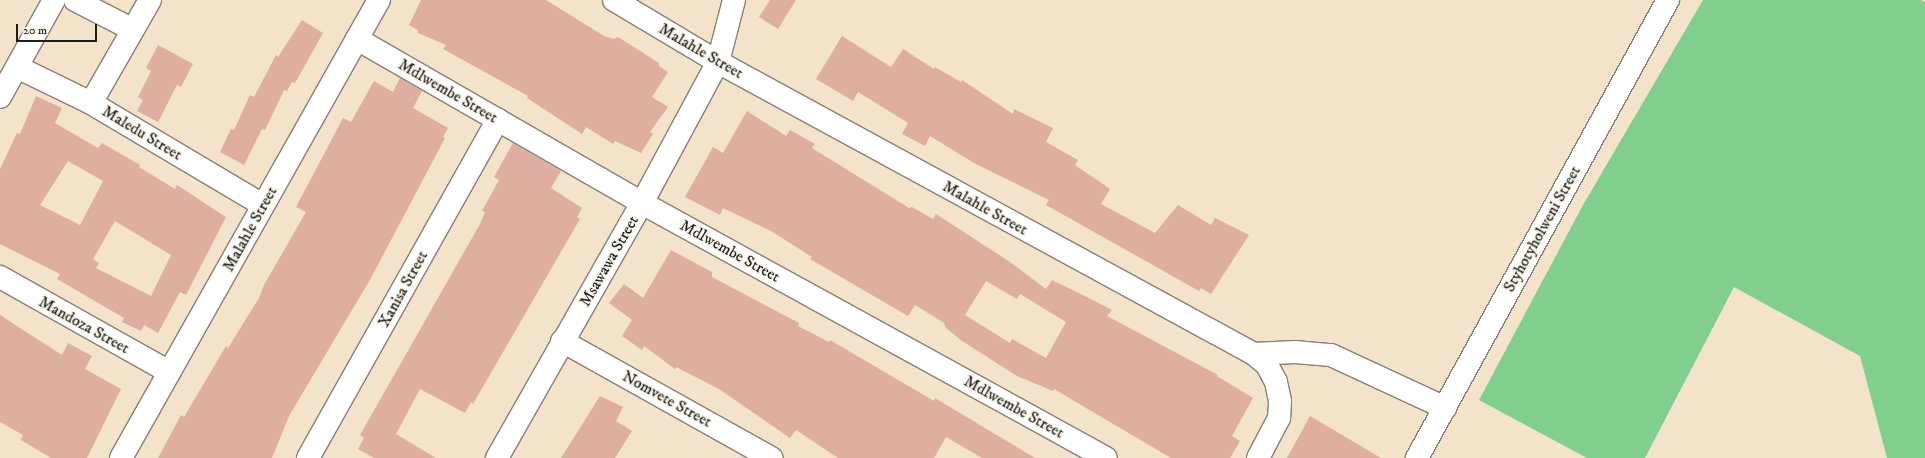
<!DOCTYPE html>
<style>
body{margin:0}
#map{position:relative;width:1925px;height:458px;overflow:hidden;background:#f3e3ca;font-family:"IM FELL DW Pica",serif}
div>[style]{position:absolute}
.green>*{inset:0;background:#80cf8f}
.building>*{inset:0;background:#deaea0}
.roads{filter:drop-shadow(1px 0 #888073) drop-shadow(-1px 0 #888073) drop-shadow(0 1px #888073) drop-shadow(0 -1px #888073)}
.minor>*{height:22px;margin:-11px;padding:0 11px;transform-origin:11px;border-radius:11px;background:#fff}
span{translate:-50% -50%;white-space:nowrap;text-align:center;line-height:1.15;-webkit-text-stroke:3px #f7f3e8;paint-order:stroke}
.street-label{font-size:16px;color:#1c1c1c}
.scale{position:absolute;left:16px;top:24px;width:81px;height:18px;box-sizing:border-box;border:2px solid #1c1c1c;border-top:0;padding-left:5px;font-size:12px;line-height:14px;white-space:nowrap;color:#1c1c1c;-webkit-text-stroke:3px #f7f3e8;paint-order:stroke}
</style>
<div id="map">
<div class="green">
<div style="clip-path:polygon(1703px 0,1921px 0,1925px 2px,1925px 458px,1887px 458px,1860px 356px,1734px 287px,1645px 458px,1587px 458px,1479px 400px,1583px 205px)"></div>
</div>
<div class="building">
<div style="clip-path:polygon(421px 0,546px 0,604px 36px,614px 39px,618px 37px,659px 63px,659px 66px,668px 72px,652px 97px,668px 107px,650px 132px,653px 134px,641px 153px,615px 141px,613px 144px,586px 127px,582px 134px,527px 98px,528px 96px,443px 49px,446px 45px,418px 33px,418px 30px,409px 25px)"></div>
<div style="clip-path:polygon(770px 0,796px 0,778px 29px,759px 17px)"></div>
<div style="clip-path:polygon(302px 20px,323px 33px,295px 83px,292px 82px,287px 91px,284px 90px,265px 130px,262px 129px,244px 165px,220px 152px,231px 129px,234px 130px,250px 95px,254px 97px,276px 55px,278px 57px)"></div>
<div style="clip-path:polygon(842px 36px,891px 67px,903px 49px,934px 69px,935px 67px,961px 82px,962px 80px,1013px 114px,1014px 109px,1053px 128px,1046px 142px,1078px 160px,1075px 165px,1110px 189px,1101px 204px,1155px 233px,1178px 205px,1211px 225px,1215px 218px,1249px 235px,1211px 294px,1201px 288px,1199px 291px,1046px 205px,1049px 200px,974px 163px,930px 136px,925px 146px,902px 134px,908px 123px,858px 92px,853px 101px,816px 79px)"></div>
<div style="clip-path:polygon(158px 45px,193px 64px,181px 87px,177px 85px,158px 122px,137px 111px,143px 100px,138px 97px,151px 71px,146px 68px)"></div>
<div style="clip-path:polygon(400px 78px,422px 91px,413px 108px,448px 128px,443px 137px,445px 138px,371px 278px,289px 416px,272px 458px,158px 458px,181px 415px,184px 417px,226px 346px,228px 348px,259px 298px,264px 285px,306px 212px,296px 207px,343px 118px,351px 122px,374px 81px,393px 92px)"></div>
<div style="clip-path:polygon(evenodd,36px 96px,62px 108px,55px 123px,98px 148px,102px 143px,140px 165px,139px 167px,175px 189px,177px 185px,226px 217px,186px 295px,180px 292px,158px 333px,144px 325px,141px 331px,122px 322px,124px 318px,57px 279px,60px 274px,0 244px,0 169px,17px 133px,20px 134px,36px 96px,68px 161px,103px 181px,80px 225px,40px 205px,68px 161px,36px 96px,115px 221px,171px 255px,151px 296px,96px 268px,99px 263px,93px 259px,115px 221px)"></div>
<div style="clip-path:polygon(evenodd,747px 111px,786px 136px,790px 130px,815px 144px,812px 148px,909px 208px,912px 207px,933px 219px,936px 214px,1010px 262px,1046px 289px,1052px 280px,1085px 296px,1112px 310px,1107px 316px,1218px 375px,1217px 376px,1253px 398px,1232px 436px,1240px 441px,1230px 458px,1171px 458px,1054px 389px,1053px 391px,1017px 376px,962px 341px,946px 328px,944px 323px,915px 305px,908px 316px,810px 259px,812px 257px,771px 231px,723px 208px,720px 215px,685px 197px,713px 147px,723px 153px,747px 111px,986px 281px,1017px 299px,1020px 294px,1066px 322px,1046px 358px,1012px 339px,1010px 343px,965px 315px,986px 281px)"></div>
<div style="clip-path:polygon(513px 143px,561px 171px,551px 188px,582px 208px,577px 217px,580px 219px,473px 404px,471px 402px,465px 413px,420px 389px,396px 434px,436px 458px,374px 458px,358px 449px,364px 438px,360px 435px,480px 224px,485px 212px,482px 211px,499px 180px,494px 177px)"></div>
<div style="clip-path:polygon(671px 250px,712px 272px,712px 277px,799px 323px,798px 326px,829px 342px,830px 340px,934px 401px,935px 398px,1035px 458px,982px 458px,946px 437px,934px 458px,838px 458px,796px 430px,790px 438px,719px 389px,676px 367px,675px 369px,644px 346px,642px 350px,622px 336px,632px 320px,609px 303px,624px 284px,643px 298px)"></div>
<div style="clip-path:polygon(0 315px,62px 355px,68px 343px,92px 356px,85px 369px,121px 389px,87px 458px,51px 458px,21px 440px,23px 435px,0 422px)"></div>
<div style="clip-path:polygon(600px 396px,623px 407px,616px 421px,632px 431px,615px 458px,561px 458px)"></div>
<div style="clip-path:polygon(1310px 416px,1381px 458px,1287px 458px)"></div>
</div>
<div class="roads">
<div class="minor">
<div style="left:75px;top:0;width:65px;rotate:27.3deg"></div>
<div style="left:614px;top:0;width:121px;rotate:30.8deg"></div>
<div style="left:718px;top:62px;width:610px;rotate:28.58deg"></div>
<div style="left:1254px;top:354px;width:17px;rotate:40deg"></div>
<div style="left:1267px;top:365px;width:19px;rotate:62deg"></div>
<div style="left:1276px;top:382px;width:19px;rotate:78deg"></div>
<div style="left:1280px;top:401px;width:17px;rotate:93deg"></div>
<div style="left:1279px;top:418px;width:45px;rotate:117.7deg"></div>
<div style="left:357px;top:39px;width:329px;rotate:29.9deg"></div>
<div style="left:642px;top:203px;width:529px;rotate:28.79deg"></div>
<div style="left:17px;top:67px;width:82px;rotate:25.9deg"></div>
<div style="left:91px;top:103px;width:200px;rotate:30.7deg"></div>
<div style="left:0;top:97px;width:111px;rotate:-60.9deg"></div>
<div style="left:91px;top:103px;width:119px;rotate:-60.2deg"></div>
<div style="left:0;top:277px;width:194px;rotate:29.3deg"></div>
<div style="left:562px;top:341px;width:240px;rotate:29.2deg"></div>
<div style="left:1254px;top:354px;width:41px;rotate:-2.8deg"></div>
<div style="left:1295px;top:352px;width:36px;rotate:5deg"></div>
<div style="left:1331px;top:355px;width:126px;rotate:24.9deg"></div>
<div style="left:121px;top:458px;width:526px;rotate:-60.61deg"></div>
<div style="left:308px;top:458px;width:388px;rotate:-60.7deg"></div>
<div style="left:497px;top:458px;width:293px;rotate:-60.4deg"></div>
<div style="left:642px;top:203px;width:160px;rotate:-61.7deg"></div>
<div style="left:718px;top:62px;width:64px;rotate:-75.5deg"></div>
<div style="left:1417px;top:458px;width:522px;rotate:-61.28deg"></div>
</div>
</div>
<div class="street-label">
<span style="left:701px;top:51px;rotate:30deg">Malahle Street</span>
<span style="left:448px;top:91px;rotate:30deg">Mdlwembe Street</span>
<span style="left:142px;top:133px;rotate:31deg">Maledu Street</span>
<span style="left:985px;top:208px;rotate:29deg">Malahle Street</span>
<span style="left:250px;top:229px;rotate:-61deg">Malahle Street</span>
<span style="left:1542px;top:229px;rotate:-61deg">Styhotyholweni Street</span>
<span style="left:730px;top:251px;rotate:29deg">Mdlwembe Street</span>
<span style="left:609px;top:261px;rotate:-60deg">Msawawa Street</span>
<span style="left:403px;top:289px;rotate:-61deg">Xanisa Street</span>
<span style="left:84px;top:325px;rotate:29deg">Mandoza Street</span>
<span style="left:667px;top:399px;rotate:29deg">Nomvete Street</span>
<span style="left:1014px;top:407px;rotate:29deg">Mdlwembe Street</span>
</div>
<div class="scale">20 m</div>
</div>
